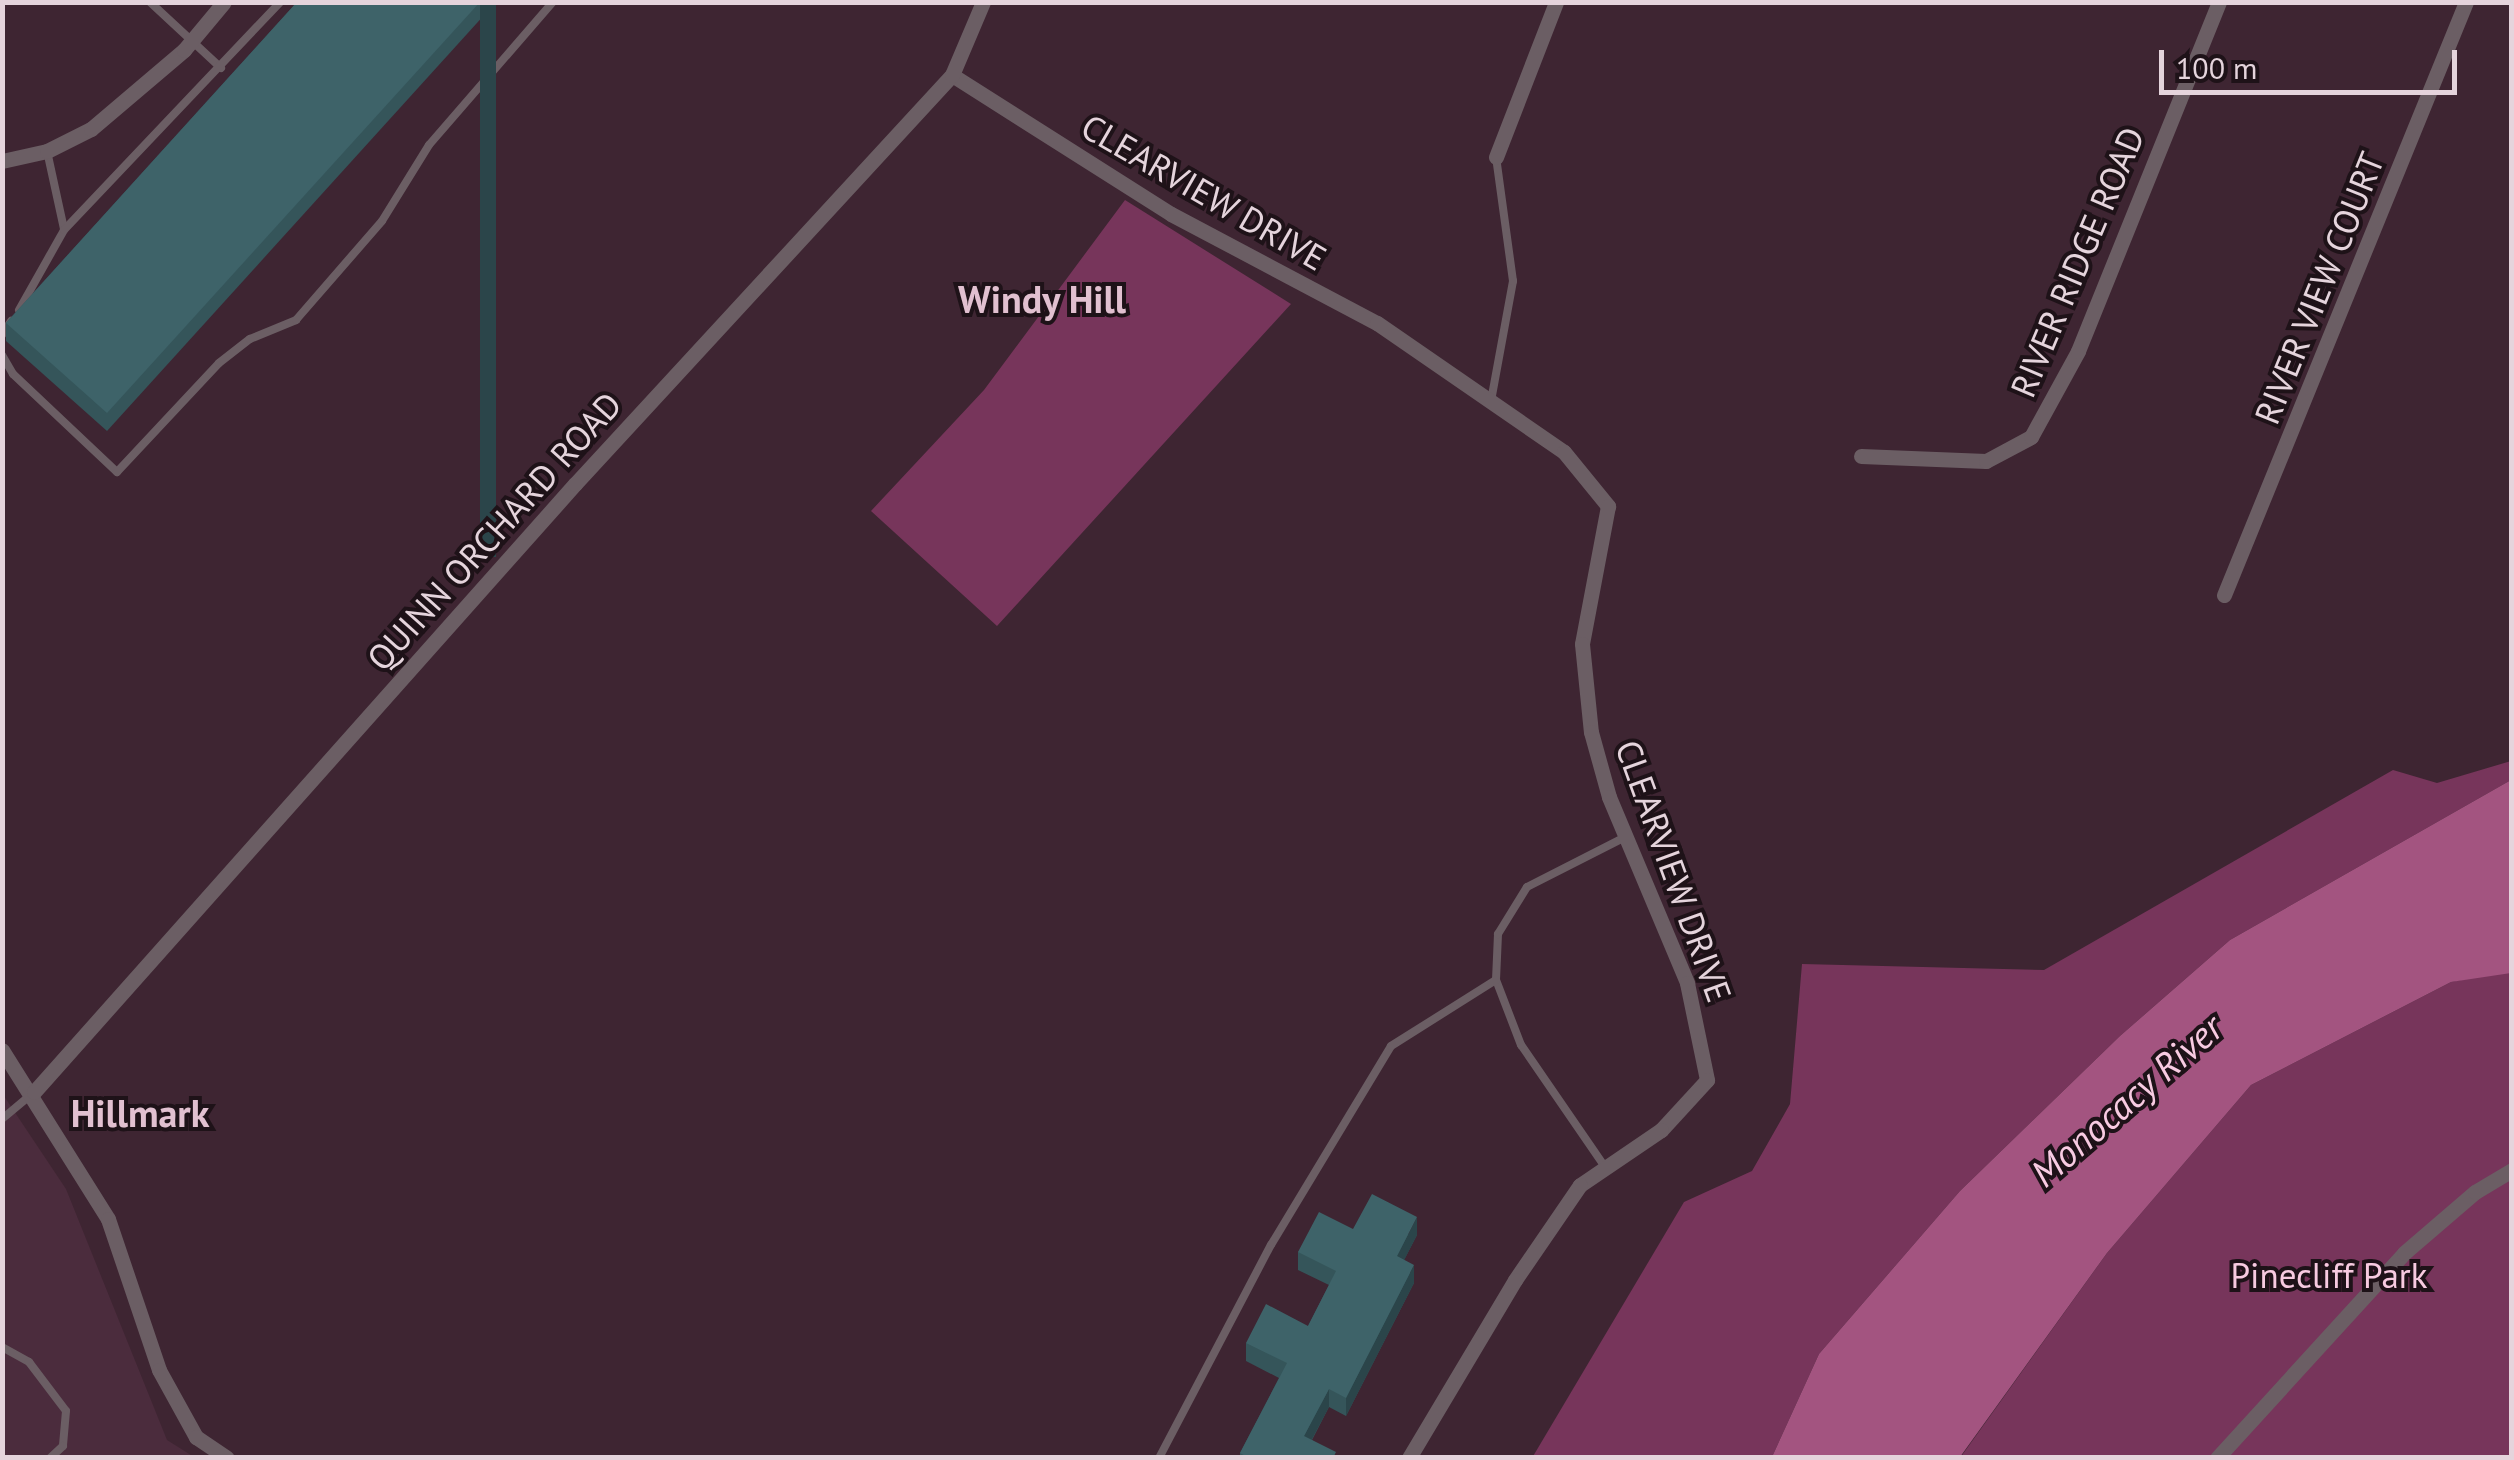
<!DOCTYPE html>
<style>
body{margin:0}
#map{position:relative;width:2514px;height:1460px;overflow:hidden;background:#3e2532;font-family:"PT Sans",sans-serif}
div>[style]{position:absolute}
.built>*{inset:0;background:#4b2c3d}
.green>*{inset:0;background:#77355b}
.water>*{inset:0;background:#a35480}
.service>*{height:8px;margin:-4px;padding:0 4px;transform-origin:4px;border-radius:4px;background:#6b5e64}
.minor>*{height:15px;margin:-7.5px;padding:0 7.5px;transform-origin:7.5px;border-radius:7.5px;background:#6b5e64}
.wall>*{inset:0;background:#35555a}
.shaded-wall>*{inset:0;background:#2b454a;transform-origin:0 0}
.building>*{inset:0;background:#3e6369}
span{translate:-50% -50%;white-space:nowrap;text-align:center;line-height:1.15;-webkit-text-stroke:8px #1e1218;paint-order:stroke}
.street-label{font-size:35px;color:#e5d4dc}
.park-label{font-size:35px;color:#f7cae0}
.neighbourhood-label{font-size:38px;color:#e1c0d0;font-weight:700}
.water-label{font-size:38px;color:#f8cbe2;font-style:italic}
.frame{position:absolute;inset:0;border:5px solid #e5d4dc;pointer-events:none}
.scale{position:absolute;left:2159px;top:50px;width:298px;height:45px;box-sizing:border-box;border:5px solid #e5d4dc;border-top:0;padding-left:12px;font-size:30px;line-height:35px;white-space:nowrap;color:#e5d4dc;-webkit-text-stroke:8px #1e1218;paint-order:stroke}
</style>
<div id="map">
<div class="built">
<div style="clip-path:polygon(2px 1093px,66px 1189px,167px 1440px,194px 1457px,3px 1457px)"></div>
</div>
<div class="green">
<div style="clip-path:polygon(1125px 200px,1291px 304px,997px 626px,871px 511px,984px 390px)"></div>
<div style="clip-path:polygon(2511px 761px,2511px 780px,2230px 940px,2120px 1036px,1960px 1191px,1819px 1354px,1772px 1457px,1532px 1458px,1684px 1202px,1752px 1171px,1790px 1104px,1802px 964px,2044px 970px,2393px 770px,2437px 783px)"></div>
<div style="clip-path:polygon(2511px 970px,2511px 1457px,1960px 1458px,2107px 1253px,2251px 1085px,2451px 982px)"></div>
</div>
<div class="water">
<div style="clip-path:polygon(2511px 780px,2511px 973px,2451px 982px,2251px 1085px,2107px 1253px,1960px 1457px,1772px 1457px,1819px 1354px,1960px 1191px,2120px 1036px,2230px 940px)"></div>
</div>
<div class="service">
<div style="left:150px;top:2px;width:97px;rotate:42.9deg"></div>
<div style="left:47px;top:151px;width:80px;rotate:77.7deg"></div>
<div style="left:19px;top:310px;width:92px;rotate:-60.6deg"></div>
<div style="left:64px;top:230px;width:314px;rotate:-46.5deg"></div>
<div style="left:2px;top:335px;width:17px;rotate:-57deg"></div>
<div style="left:2px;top:355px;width:22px;rotate:60deg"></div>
<div style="left:13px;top:374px;width:143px;rotate:43.3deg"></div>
<div style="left:117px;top:472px;width:149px;rotate:-46.9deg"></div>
<div style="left:219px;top:363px;width:39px;rotate:-38deg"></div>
<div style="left:250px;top:339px;width:50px;rotate:-22.4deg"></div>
<div style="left:296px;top:320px;width:131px;rotate:-49deg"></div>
<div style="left:382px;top:221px;width:89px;rotate:-58.3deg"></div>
<div style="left:429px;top:145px;width:189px;rotate:-49.1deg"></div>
<div style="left:1491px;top:401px;width:122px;rotate:-79.6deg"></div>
<div style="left:1513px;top:281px;width:125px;rotate:-97.8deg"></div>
<div style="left:2px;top:1119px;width:38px;rotate:-40deg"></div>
<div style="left:1605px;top:1167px;width:148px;rotate:-124.5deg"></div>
<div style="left:1521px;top:1045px;width:70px;rotate:-111deg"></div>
<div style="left:1496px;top:980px;width:46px;rotate:-87.5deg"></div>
<div style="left:1498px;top:934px;width:55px;rotate:-58.3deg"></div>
<div style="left:1527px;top:887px;width:110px;rotate:-27deg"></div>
<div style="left:2px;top:1347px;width:31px;rotate:29deg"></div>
<div style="left:29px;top:1362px;width:61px;rotate:52.9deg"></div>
<div style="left:66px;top:1411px;width:35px;rotate:95deg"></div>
<div style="left:63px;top:1446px;width:18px;rotate:137deg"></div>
<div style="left:1159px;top:1458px;width:241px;rotate:-62.3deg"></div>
<div style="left:1271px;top:1245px;width:232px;rotate:-58.9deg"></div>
<div style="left:1391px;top:1046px;width:124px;rotate:-32.2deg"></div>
</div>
<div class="minor">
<div style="left:952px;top:75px;width:259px;rotate:32.4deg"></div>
<div style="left:1171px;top:214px;width:233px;rotate:27.9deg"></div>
<div style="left:1377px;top:323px;width:227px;rotate:34.6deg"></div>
<div style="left:1564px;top:452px;width:70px;rotate:50.8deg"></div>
<div style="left:1608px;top:506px;width:140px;rotate:100.7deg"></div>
<div style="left:1582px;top:644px;width:88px;rotate:84.2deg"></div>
<div style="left:1591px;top:732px;width:67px;rotate:74.5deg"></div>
<div style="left:1609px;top:797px;width:202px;rotate:67.2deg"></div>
<div style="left:1687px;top:983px;width:99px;rotate:78.3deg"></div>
<div style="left:1707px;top:1080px;width:68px;rotate:132.6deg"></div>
<div style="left:1661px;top:1130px;width:98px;rotate:145.8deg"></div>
<div style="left:1580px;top:1185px;width:115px;rotate:124.4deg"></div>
<div style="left:1515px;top:1280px;width:207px;rotate:120.8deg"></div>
<div style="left:1496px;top:157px;width:166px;rotate:-68.8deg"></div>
<div style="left:2px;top:161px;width:46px;rotate:-12.5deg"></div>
<div style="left:47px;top:151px;width:49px;rotate:-26.6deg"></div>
<div style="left:91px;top:129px;width:122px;rotate:-40.3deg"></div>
<div style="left:184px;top:50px;width:62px;rotate:-50.2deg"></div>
<div style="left:1861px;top:456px;width:125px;rotate:2.3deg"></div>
<div style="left:1986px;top:461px;width:51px;rotate:-28.1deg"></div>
<div style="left:2031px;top:437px;width:98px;rotate:-61.3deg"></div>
<div style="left:2078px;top:351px;width:376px;rotate:-68deg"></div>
<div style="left:2224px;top:595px;width:640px;rotate:-67.8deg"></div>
<div style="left:2px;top:1050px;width:199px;rotate:57.9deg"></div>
<div style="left:108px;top:1219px;width:159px;rotate:71.3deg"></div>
<div style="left:159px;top:1370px;width:77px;rotate:61.1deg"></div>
<div style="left:196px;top:1437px;width:37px;rotate:34deg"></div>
<div style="left:34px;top:1092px;width:814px;rotate:-48.34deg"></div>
<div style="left:575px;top:484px;width:556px;rotate:-47.33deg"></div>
<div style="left:952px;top:75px;width:79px;rotate:-67deg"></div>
<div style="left:2217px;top:1458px;width:277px;rotate:-47.6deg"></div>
<div style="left:2404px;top:1253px;width:94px;rotate:-40.7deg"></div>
<div style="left:2475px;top:1192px;width:43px;rotate:-30.7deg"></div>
</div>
<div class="wall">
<div style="clip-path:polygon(297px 2px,496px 2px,107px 431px,6px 341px,6px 323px)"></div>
<div style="clip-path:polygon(1353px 1229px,1417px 1235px,1404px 1260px,1414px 1283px,1346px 1416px,1329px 1407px,1312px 1440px,1336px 1458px,1240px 1458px,1240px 1453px,1279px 1378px,1246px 1361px,1246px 1343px,1308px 1326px,1329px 1285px,1298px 1270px,1298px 1252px)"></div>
</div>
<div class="shaded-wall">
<div style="left:480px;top:2px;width:16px;height:555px"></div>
<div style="clip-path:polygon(1417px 1217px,1417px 1235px,1397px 1274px,1397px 1256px)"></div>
<div style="clip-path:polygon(1414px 1265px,1414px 1283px,1346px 1416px,1346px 1398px)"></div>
<div style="clip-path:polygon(1329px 1389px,1329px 1407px,1304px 1454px,1304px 1436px)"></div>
</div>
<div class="building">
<div style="clip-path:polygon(297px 2px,480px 2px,107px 413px,6px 323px)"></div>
<div style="clip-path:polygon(1372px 1194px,1417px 1217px,1397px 1256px,1414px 1265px,1346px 1398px,1329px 1389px,1304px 1436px,1336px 1452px,1333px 1458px,1249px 1458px,1240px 1453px,1287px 1363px,1246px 1343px,1266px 1304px,1308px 1326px,1336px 1271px,1298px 1252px,1319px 1212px,1353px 1229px)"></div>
</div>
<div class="street-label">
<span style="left:1204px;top:192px;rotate:30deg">CLEARVIEW DRIVE</span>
<span style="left:2077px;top:262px;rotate:-67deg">RIVER RIDGE ROAD</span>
<span style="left:2319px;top:288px;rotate:-68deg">RIVER VIEW COURT</span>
<span style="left:494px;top:531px;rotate:-48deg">QUINN ORCHARD ROAD</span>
<span style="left:1674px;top:871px;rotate:70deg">CLEARVIEW DRIVE</span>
</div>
<div class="park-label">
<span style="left:2329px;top:1275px">Pinecliff Park</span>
</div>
<div class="neighbourhood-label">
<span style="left:1042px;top:299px">Windy Hill</span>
<span style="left:140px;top:1113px">Hillmark</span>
</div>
<div class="water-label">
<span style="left:2126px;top:1100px;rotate:-41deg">Monocacy River</span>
</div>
<div class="frame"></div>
<div class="scale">100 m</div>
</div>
